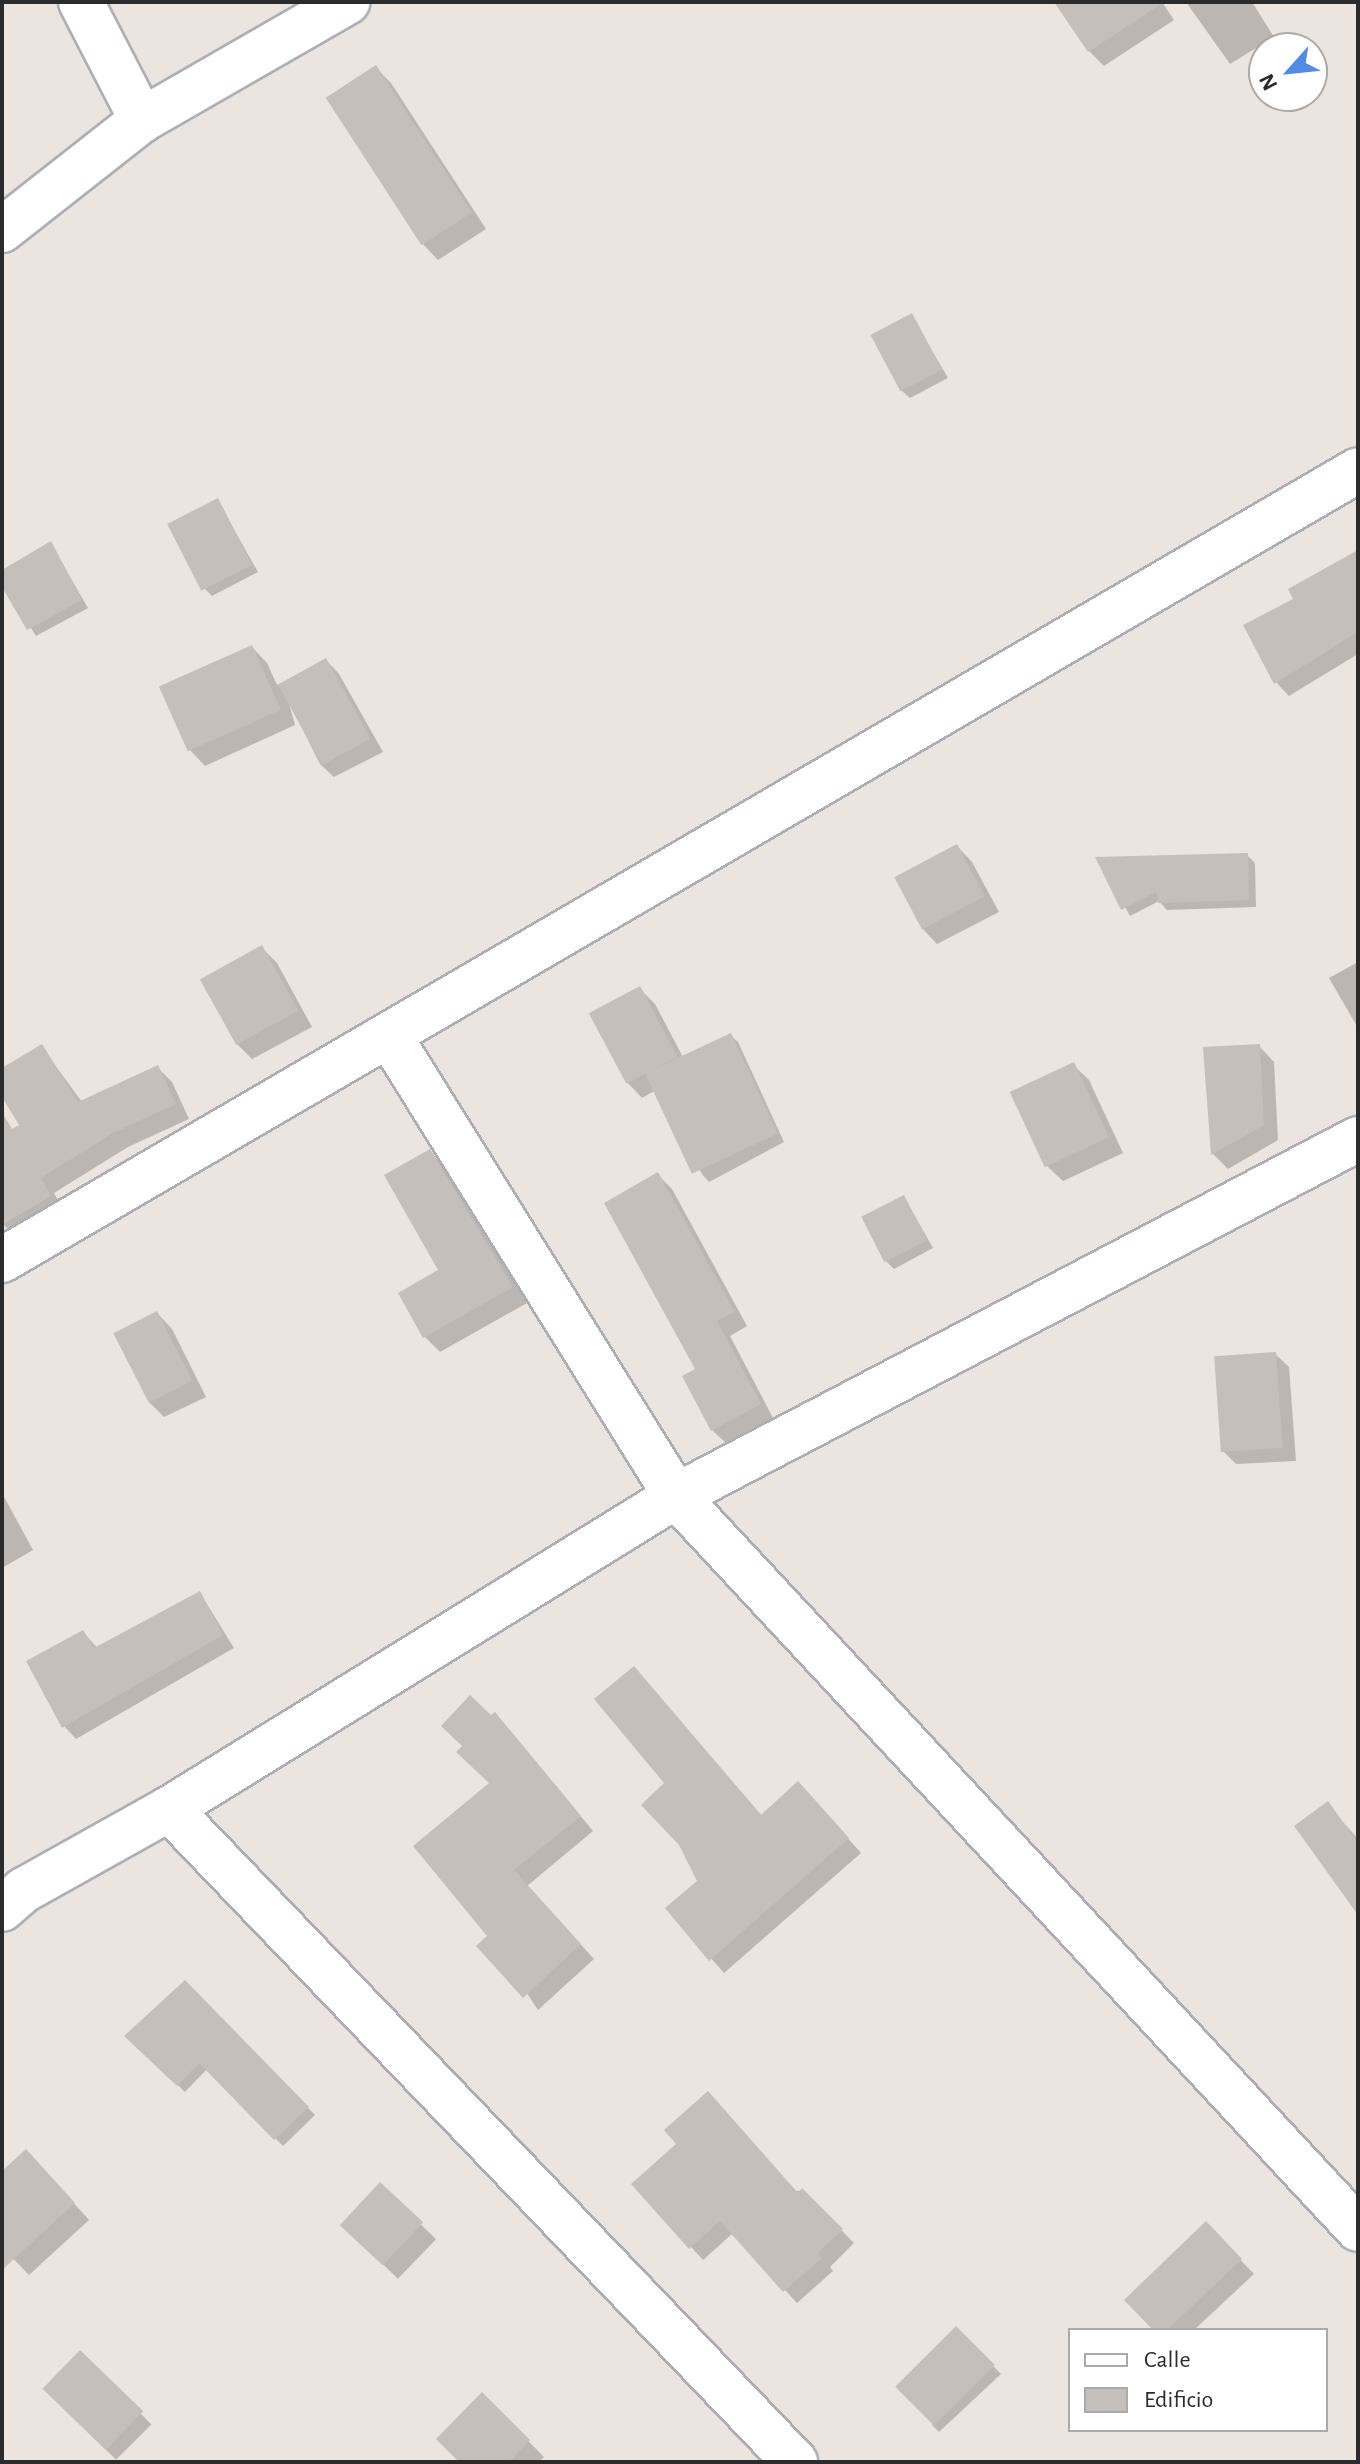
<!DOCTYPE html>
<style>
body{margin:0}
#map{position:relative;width:1360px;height:2464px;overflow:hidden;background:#ebe4df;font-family:"Alegreya Sans",sans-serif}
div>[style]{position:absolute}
.shadow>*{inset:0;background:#0003;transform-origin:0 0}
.building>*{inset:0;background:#c4bfba;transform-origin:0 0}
.roads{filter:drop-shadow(2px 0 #acb0b6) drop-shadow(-2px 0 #acb0b6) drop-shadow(0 2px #acb0b6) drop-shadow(0 -2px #acb0b6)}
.street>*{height:44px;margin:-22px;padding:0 22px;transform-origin:22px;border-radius:22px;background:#fff}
span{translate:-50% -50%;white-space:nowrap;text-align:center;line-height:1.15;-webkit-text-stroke:6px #fff;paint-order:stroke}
.frame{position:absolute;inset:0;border:4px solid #2b2b2b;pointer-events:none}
.legend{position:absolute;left:1068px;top:2328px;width:260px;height:104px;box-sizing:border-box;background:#fff;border:2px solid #aaa;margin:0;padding:10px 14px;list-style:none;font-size:24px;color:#2b2b2b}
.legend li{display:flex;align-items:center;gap:16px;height:40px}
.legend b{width:40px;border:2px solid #aaa}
.north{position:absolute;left:1248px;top:32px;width:80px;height:80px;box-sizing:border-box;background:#fff;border:2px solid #aaa;border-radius:50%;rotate:243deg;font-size:22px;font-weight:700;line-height:32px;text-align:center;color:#2b2b2b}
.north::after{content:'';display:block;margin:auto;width:28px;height:36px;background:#538be4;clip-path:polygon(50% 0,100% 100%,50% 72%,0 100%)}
</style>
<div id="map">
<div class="shadow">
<div style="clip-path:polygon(1062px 2px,1162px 2px,1174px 20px,1104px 66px,1089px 51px)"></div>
<div style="clip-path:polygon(1186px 2px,1252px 2px,1274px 37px,1230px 64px)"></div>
<div style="clip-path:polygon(375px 67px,391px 83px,486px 229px,438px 260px,423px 244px)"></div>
<div style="clip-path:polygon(911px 315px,948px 378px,910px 398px,902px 391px)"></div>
<div style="clip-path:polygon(218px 501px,258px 572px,212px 596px,204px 588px)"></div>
<div style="clip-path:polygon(51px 544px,88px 608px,36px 636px,2px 583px,2px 573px)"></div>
<div style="clip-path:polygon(1358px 552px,1358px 654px,1289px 696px,1276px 682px,1296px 600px)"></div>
<div style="clip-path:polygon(252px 647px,267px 663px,277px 685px,326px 660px,339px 674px,383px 752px,334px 777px,320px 764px,288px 700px,295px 725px,205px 766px,190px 750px)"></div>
<div style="clip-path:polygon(957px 846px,972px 862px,999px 912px,937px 944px,922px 928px,897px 878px)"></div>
<div style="clip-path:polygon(1247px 855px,1255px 863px,1256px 907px,1167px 910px,1159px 901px,1130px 916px,1098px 859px)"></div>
<div style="clip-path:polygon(262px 948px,277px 963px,312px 1027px,252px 1059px,237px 1044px)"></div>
<div style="clip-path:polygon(1358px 962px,1358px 1028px,1329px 978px)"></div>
<div style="clip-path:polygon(640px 989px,655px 1004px,684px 1059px,730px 1035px,738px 1042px,784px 1142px,709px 1182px,702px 1174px,656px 1090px,642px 1098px,627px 1082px,591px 1014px)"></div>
<div style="clip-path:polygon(41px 1046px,82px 1102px,157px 1067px,172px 1082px,189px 1119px,128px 1147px,54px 1193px,64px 1211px,17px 1238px,2px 1223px,2px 1137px,22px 1126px,2px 1093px,2px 1070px)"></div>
<div style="clip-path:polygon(1259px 1046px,1274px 1062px,1278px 1140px,1228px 1169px,1213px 1154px,1205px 1049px)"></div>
<div style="clip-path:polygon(1073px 1065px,1089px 1080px,1123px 1153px,1063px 1181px,1047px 1166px)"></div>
<div style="clip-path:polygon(430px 1152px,445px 1167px,527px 1303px,440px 1352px,424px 1336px,441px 1271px)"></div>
<div style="clip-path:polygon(658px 1175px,672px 1189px,747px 1326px,730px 1336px,773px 1418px,726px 1443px,712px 1430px)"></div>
<div style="clip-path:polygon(904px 1197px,933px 1248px,894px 1269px,886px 1261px)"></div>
<div style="clip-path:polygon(157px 1313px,172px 1329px,206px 1397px,164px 1417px,149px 1402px)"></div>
<div style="clip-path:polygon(1275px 1354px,1289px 1367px,1296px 1461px,1236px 1464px,1222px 1450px)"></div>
<div style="clip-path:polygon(2px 1493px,33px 1550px,2px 1568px)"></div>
<div style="clip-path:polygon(200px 1593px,234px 1648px,76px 1739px,64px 1726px,83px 1632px,98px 1649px)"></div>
<div style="clip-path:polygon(634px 1668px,762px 1816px,812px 1798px,861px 1853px,724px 1973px,668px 1909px,699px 1882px)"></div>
<div style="clip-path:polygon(491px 1718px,509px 1729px,593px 1831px,527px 1886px,594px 1959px,538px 2010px,489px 1936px)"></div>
<div style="clip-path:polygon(1327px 1804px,1358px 1839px,1358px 1910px)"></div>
<div style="clip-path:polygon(185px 1983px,315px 2115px,283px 2146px,207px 2069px,185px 2092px,127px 2036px)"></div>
<div style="clip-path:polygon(41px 2167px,89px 2220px,29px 2275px,2px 2247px,2px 2174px)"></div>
<div style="clip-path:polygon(634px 2184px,802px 2191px,854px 2243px,830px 2267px,833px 2271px,797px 2303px,733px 2233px,703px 2260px)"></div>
<div style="left:380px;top:2185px;width:78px;height:55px;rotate:44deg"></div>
<div style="clip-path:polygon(1206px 2224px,1254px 2274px,1194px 2330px,1156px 2330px)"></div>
<div style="clip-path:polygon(956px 2329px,1001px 2374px,939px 2432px,932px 2425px)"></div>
<div style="left:80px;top:2353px;width:101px;height:50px;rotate:45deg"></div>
<div style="clip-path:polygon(482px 2394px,544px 2457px,539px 2462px,462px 2462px)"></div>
</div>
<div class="building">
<div style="clip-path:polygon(1054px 2px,1164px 2px,1088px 52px)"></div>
<div style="left:376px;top:65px;width:176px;height:60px;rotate:57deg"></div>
<div style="left:912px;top:313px;width:64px;height:47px;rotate:62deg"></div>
<div style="left:218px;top:498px;width:75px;height:57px;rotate:63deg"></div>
<div style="clip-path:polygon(51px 541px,82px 600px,27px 630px,2px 587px,2px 570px)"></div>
<div style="clip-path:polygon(1358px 550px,1358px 632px,1274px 684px,1243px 625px,1293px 599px,1288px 589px)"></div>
<div style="left:252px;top:645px;width:71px;height:102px;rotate:66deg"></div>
<div style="left:326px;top:658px;width:92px;height:55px;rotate:61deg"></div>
<div style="left:957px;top:844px;width:59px;height:71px;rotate:62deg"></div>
<div style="clip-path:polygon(1248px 853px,1249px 900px,1158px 903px,1156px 892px,1121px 910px,1095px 857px)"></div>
<div style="left:262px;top:945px;width:75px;height:71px;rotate:61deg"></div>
<div style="left:640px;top:986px;width:80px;height:58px;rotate:62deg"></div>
<div style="left:731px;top:1033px;width:111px;height:95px;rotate:65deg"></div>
<div style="clip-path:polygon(42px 1044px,78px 1102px,158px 1065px,176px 1104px,113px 1133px,41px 1178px,51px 1196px,2px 1225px,2px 1112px,12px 1129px,19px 1125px,2px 1097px,2px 1068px)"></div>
<div style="clip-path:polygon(1260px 1044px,1264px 1125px,1211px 1155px,1203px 1047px)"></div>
<div style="left:1074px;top:1062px;width:83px;height:71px;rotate:65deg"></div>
<div style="clip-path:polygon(430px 1149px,513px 1287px,423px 1338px,398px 1293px,438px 1270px,384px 1175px)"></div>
<div style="clip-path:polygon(658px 1172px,735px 1312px,717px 1321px,761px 1404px,711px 1431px,682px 1376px,695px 1369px,604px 1203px)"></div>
<div style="left:904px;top:1195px;width:51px;height:48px;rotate:63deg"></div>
<div style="left:157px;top:1311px;width:78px;height:49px;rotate:63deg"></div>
<div style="left:1276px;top:1352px;width:96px;height:62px;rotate:86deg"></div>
<div style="clip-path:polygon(200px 1591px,223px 1635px,62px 1728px,26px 1661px,83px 1630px,94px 1648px)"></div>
<div style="clip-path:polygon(634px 1666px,761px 1815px,798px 1781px,849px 1838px,709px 1961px,665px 1908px,697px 1881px,679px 1845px,641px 1805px,664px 1783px,594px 1699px)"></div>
<div style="clip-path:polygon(470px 1695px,491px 1715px,495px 1712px,581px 1816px,514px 1870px,581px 1944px,523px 1998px,476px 1946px,487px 1936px,413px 1846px,489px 1783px,456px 1752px,462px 1746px,441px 1726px)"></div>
<div style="clip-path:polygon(1328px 1801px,1358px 1843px,1358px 1915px,1294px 1826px)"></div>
<div style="clip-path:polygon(185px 1980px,309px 2107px,274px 2140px,199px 2063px,177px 2086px,124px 2036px)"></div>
<div style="clip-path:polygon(708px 2091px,798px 2193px,802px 2188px,843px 2229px,818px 2253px,822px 2258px,783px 2292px,720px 2221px,689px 2249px,631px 2184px,676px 2144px,664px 2130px)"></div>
<div style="clip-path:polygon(26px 2149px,75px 2203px,2px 2270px,2px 2171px)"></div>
<div style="left:380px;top:2182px;width:59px;height:59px;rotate:43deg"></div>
<div style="clip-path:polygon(1206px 2221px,1242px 2259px,1167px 2330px,1153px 2330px,1124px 2300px)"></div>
<div style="left:956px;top:2326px;width:55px;height:86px;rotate:45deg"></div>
<div style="left:80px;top:2350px;width:88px;height:54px;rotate:44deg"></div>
<div style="clip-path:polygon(482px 2392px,530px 2440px,509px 2462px,459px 2462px,436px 2439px)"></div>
</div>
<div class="roads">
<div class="street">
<div style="left:81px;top:2px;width:133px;rotate:62.7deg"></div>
<div style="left:2px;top:230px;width:178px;rotate:-38.2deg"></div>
<div style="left:142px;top:120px;width:237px;rotate:-29.9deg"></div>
<div style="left:390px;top:1037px;width:541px;rotate:58.07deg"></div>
<div style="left:676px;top:1496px;width:1001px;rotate:47.06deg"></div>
<div style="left:2px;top:1260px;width:1569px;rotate:-30.22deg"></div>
<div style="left:169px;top:1809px;width:905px;rotate:46.21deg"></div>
<div style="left:2px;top:1909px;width:29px;rotate:-41deg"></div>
<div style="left:24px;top:1890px;width:166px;rotate:-29.2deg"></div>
<div style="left:169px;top:1809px;width:596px;rotate:-31.69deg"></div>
<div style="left:676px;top:1496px;width:770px;rotate:-27.63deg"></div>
</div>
</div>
<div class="frame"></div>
<ul class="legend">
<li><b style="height:10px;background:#fff"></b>Calle</li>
<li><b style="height:22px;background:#c4bfba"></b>Edificio</li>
</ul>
<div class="north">N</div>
</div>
